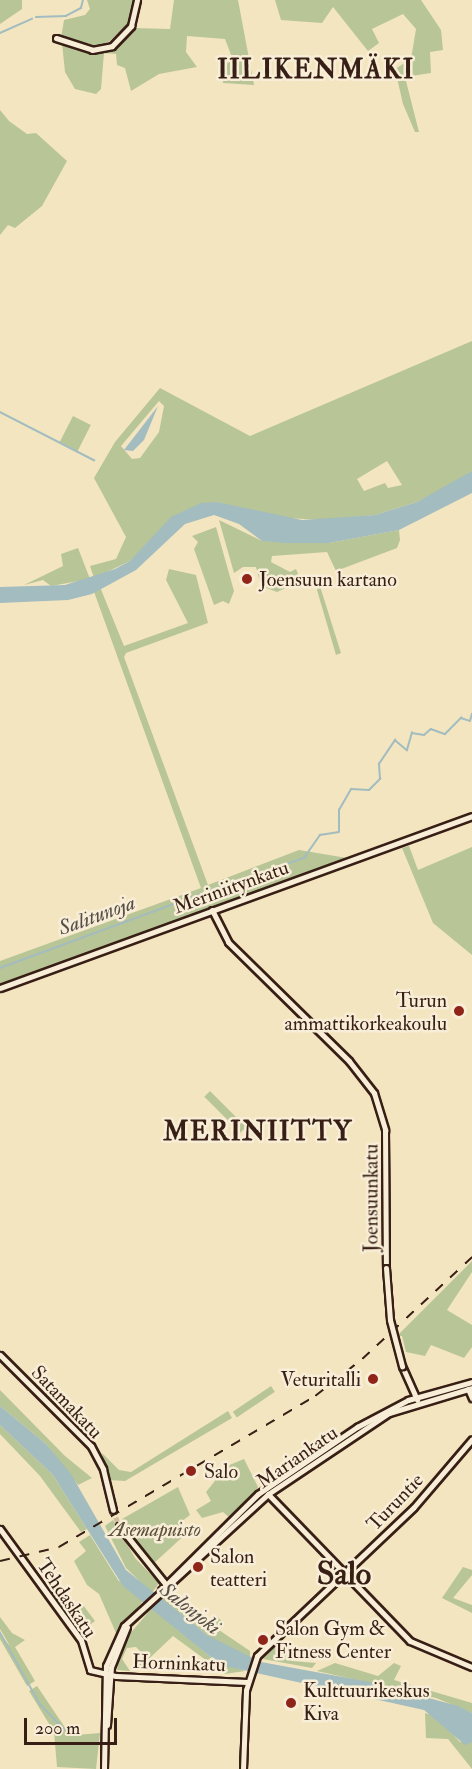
<!DOCTYPE html>
<meta charset="utf-8">
<style>
body{margin:0}
#map{position:relative;width:472px;height:1769px;overflow:hidden;background:#f4e5c1;font-family:"IM FELL Double Pica",serif}
div>[style]{position:absolute}
.green>*{inset:0;background:#b8c596;transform-origin:0 0}
.water>*{inset:0;background:#a2bcbf}
.stream>*{height:1.5px;margin:-0.75px;padding:0 0.75px;transform-origin:0.75px;border-radius:0.75px;background:#a2bcbf}
.secondary-tunnel>*{height:5px;margin-top:-2.5px;transform-origin:0;background:repeating-linear-gradient(90deg,#cebd9f 0 5px,transparent 0 7.5px)}
.roads{filter:drop-shadow(2px 0 #381f15) drop-shadow(-2px 0 #381f15) drop-shadow(0 2px #381f15) drop-shadow(0 -2px #381f15)}
.secondary>*{height:5px;margin:-2.5px;padding:0 2.5px;transform-origin:2.5px;border-radius:2.5px;background:#f8eed7}
.rail>*{height:1.5px;margin-top:-0.75px;transform-origin:0;background:repeating-linear-gradient(90deg,#381f15 0 10px,transparent 0 20px)}
.bridges{filter:drop-shadow(2px 0 #381f15) drop-shadow(-2px 0 #381f15) drop-shadow(0 2px #381f15) drop-shadow(0 -2px #381f15)}
.secondary-bridge>*{height:5px;margin:-2.5px;padding:0 2.5px;transform-origin:2.5px;border-radius:2.5px;background:#f8eed7}
.dots>*{width:16px;height:16px;translate:-50% -50%;box-sizing:border-box;border:3px solid #f8eed7;border-radius:50%}
span{translate:-50% -50%;white-space:nowrap;text-align:center;line-height:1.15;-webkit-text-stroke:5px #f8eed7;paint-order:stroke}
.poi-label{font-size:20px;color:#381f15}
.left{translate:0 -50%;text-align:left}
.right{translate:-100% -50%;text-align:right}
.street-label{font-size:20px;color:#381f15}
.park-label{font-size:20px;color:#5e513c;font-style:italic}
.water-label{font-size:21px;color:#584e48;font-style:italic}
.district-label{font-size:26px;color:#381f15;font-weight:700;letter-spacing:1.5px}
.town-label{font-size:32px;color:#381f15;font-weight:700}
.scale{position:absolute;left:24px;top:1718px;width:93px;height:27px;box-sizing:border-box;border:3px solid #381f15;border-top:0;padding-left:8px;font-size:18px;line-height:21px;white-space:nowrap;color:#381f15;-webkit-text-stroke:4px #f8eed7;paint-order:stroke}
</style>
<div id="map">
<div class="green">
<div style="clip-path:polygon(0 0,22px 0,22px 9px,0 24px)"></div>
<div style="clip-path:polygon(87px 0,135px 0,132px 20px,103px 47px,61px 38px,64px 20px,85px 15px,90px 9px)"></div>
<div style="clip-path:polygon(174px 0,238px 0,254px 85px,223px 83px,222px 66px,233px 60px,225px 39px,187px 36px,186px 52px,197px 67px,159px 74px,131px 91px,125px 68px,117px 65px,116px 54px,104px 53px,101px 89px,96px 94px,75px 89px,65px 72px,62px 43px,98px 53px,121px 43px,133px 28px,170px 29px)"></div>
<div style="clip-path:polygon(275px 0,421px 0,441px 30px,443px 50px,430px 52px,431px 73px,405px 77px,419px 132px,415px 132px,403px 104px,395px 69px,411px 59px,416px 29px,403px 14px,372px 29px,379px 43px,368px 51px,333px 7px,322px 23px,281px 20px)"></div>
<div style="clip-path:polygon(0 110px,9px 121px,27px 134px,36px 133px,67px 161px,42px 206px,15px 228px,8px 225px,0 235px)"></div>
<div style="clip-path:polygon(evenodd,472px 341px,472px 471px,450px 485px,417px 502px,375px 515px,322px 520px,269px 517px,217px 502px,149px 544px,130px 561px,94px 578px,90px 566px,116px 559px,126px 537px,94px 478px,115px 442px,160px 388px,250px 436px,472px 341px,159px 401px,164px 406px,159px 432px,140px 458px,132px 459px,121px 446px,159px 401px,472px 341px,387px 461px,402px 485px,388px 488px,385px 483px,364px 491px,357px 479px,387px 461px)"></div>
<div style="left:73px;top:416px;width:20px;height:29px;rotate:27deg"></div>
<div style="clip-path:polygon(219px 520px,262px 541px,329px 543px,399px 530px,400px 540px,397px 548px,336px 571px,327px 552px,272px 556px,271px 562px,290px 572px,296px 569px,301px 581px,277px 592px,261px 586px,256px 567px,243px 567px,234px 573px)"></div>
<div style="clip-path:polygon(216px 527px,234px 591px,229px 604px,223px 601px,214px 605px,194px 549px,198px 542px,192px 536px)"></div>
<div style="clip-path:polygon(78px 548px,90px 579px,51px 586px,43px 580px,24px 585px,63px 566px,61px 554px)"></div>
<div style="clip-path:polygon(169px 569px,196px 575px,208px 623px,126px 653px,124px 657px,208px 885px,299px 850px,347px 858px,0 985px,0 961px,201px 888px,93px 589px,100px 587px,124px 646px,188px 623px,166px 580px)"></div>
<div style="clip-path:polygon(319px 583px,341px 653px,336px 655px,317px 590px)"></div>
<div style="clip-path:polygon(409px 846px,418px 870px,472px 847px,472px 955px,433px 923px,402px 848px)"></div>
<div style="left:210px;top:1091px;width:51px;height:8px;rotate:45deg"></div>
<div style="clip-path:polygon(472px 1261px,472px 1272px,447px 1310px,472px 1325px,472px 1347px,464px 1358px,431px 1345px,425px 1356px,406px 1352px,402px 1336px,397px 1336px)"></div>
<div style="left:271px;top:1386px;width:7px;height:46px;rotate:56deg"></div>
<div style="clip-path:polygon(0 1390px,65px 1456px,92px 1478px,78px 1485px,46px 1444px,0 1406px)"></div>
<div style="clip-path:polygon(228px 1411px,232px 1418px,125px 1481px,109px 1480px,102px 1453px,119px 1470px,131px 1472px)"></div>
<div style="clip-path:polygon(0 1425px,53px 1475px,87px 1529px,81px 1532px,40px 1476px,0 1434px)"></div>
<div style="clip-path:polygon(244px 1459px,258px 1487px,256px 1492px,231px 1519px,223px 1512px,202px 1518px,196px 1510px,211px 1501px,206px 1492px,227px 1466px)"></div>
<div style="clip-path:polygon(178px 1487px,190px 1515px,181px 1522px,188px 1532px,153px 1564px,123px 1530px,119px 1521px,128px 1533px,122px 1519px)"></div>
<div style="clip-path:polygon(113px 1520px,135px 1558px,159px 1583px,152px 1593px,126px 1568px,105px 1526px)"></div>
<div style="clip-path:polygon(90px 1535px,118px 1580px,143px 1601px,116px 1633px,99px 1594px,87px 1585px,74px 1561px,86px 1551px,79px 1542px)"></div>
<div style="clip-path:polygon(463px 1567px,472px 1570px,472px 1575px,453px 1598px,472px 1605px,472px 1613px,442px 1598px)"></div>
<div style="clip-path:polygon(168px 1592px,204px 1625px,217px 1616px,224px 1624px,219px 1630px,250px 1651px,250px 1659px,210px 1637px,161px 1600px)"></div>
<div style="left:80px;top:1601px;width:25px;height:16px;rotate:53deg"></div>
<div style="clip-path:polygon(152px 1608px,212px 1658px,245px 1671px,225px 1674px,173px 1636px,137px 1670px,134px 1668px,142px 1662px,142px 1653px,136px 1647px,127px 1648px,122px 1659px,130px 1671px,117px 1670px,122px 1643px)"></div>
<div style="clip-path:polygon(0 1617px,12px 1633px,25px 1640px,15px 1647px,35px 1681px,27px 1686px,0 1639px,0 1634px,10px 1646px,0 1629px)"></div>
<div style="clip-path:polygon(279px 1642px,292px 1661px,316px 1663px,312px 1668px,263px 1659px)"></div>
<div style="clip-path:polygon(335px 1663px,378px 1676px,394px 1663px,401px 1666px,394px 1680px,472px 1703px,472px 1713px,436px 1698px,317px 1671px)"></div>
<div style="clip-path:polygon(37px 1686px,66px 1729px,77px 1735px,100px 1733px,96px 1769px,57px 1767px,54px 1732px,29px 1691px)"></div>
<div style="clip-path:polygon(425px 1713px,436px 1717px,460px 1742px,472px 1739px,472px 1769px,448px 1739px,426px 1738px)"></div>
</div>
<div class="water">
<div style="clip-path:polygon(158px 406px,144px 440px,133px 451px,124px 450px)"></div>
<div style="clip-path:polygon(472px 471px,472px 493px,399px 530px,329px 543px,285px 543px,262px 541px,239px 524px,214px 515px,185px 524px,136px 570px,92px 594px,68px 600px,0 603px,0 587px,65px 585px,115px 569px,130px 561px,171px 517px,201px 503px,217px 502px,302px 520px,375px 515px,417px 502px)"></div>
<div style="clip-path:polygon(0 1406px,46px 1444px,71px 1474px,126px 1570px,207px 1635px,261px 1662px,370px 1682px,458px 1706px,472px 1713px,472px 1742px,465px 1745px,424px 1710px,225px 1666px,212px 1658px,123px 1586px,53px 1475px,0 1425px)"></div>
</div>
<div class="stream">
<div style="left:36px;top:17px;width:30px;rotate:-2deg"></div>
<div style="left:66px;top:16px;width:17px;rotate:-28deg"></div>
<div style="left:81px;top:8px;width:8px;rotate:-76deg"></div>
<div style="left:0;top:33px;width:35px;rotate:-24deg"></div>
<div style="left:0;top:412px;width:106px;rotate:27.1deg"></div>
<div style="left:209px;top:891px;width:101px;rotate:-19.2deg"></div>
<div style="left:304px;top:858px;width:28px;rotate:-55deg"></div>
<div style="left:320px;top:835px;width:19px;rotate:-9deg"></div>
<div style="left:339px;top:832px;width:22px;rotate:-90deg"></div>
<div style="left:339px;top:810px;width:24px;rotate:-60deg"></div>
<div style="left:351px;top:789px;width:18px;rotate:3deg"></div>
<div style="left:369px;top:790px;width:16px;rotate:-45deg"></div>
<div style="left:380px;top:779px;width:15px;rotate:-94deg"></div>
<div style="left:379px;top:764px;width:29px;rotate:-56deg"></div>
<div style="left:395px;top:740px;width:16px;rotate:40deg"></div>
<div style="left:407px;top:750px;width:18px;rotate:-74deg"></div>
<div style="left:412px;top:733px;width:12px;rotate:9deg"></div>
<div style="left:424px;top:735px;width:9px;rotate:-41deg"></div>
<div style="left:431px;top:729px;width:15px;rotate:20deg"></div>
<div style="left:445px;top:734px;width:23px;rotate:-45deg"></div>
<div style="left:461px;top:718px;width:9px;rotate:18deg"></div>
<div style="left:470px;top:721px;width:7px;rotate:-74deg"></div>
<div style="left:0;top:968px;width:217px;rotate:-20.2deg"></div>
<div style="left:0;top:1632px;width:82px;rotate:60.9deg"></div>
<div style="left:40px;top:1704px;width:35px;rotate:46deg"></div>
</div>
<div class="secondary-tunnel">
<div style="left:113px;top:1510px;width:17px;rotate:69deg"></div>
</div>
<div class="roads">
<div class="secondary">
<div style="left:56px;top:38px;width:38px;rotate:18deg"></div>
<div style="left:92px;top:50px;width:20px;rotate:-11deg"></div>
<div style="left:112px;top:46px;width:28px;rotate:-46deg"></div>
<div style="left:131px;top:26px;width:27px;rotate:-77deg"></div>
<div style="left:212px;top:910px;width:36px;rotate:63deg"></div>
<div style="left:228px;top:942px;width:170px;rotate:44.5deg"></div>
<div style="left:349px;top:1061px;width:41px;rotate:52deg"></div>
<div style="left:374px;top:1093px;width:39px;rotate:73deg"></div>
<div style="left:385px;top:1130px;width:138px;rotate:89.6deg"></div>
<div style="left:0;top:988px;width:502px;rotate:-20.02deg"></div>
<div style="left:0;top:1355px;width:129px;rotate:45deg"></div>
<div style="left:91px;top:1446px;width:26px;rotate:62deg"></div>
<div style="left:103px;top:1469px;width:42px;rotate:76.3deg"></div>
<div style="left:402px;top:1366px;width:37px;rotate:66deg"></div>
<div style="left:468px;top:1389px;width:10px;rotate:66deg"></div>
<div style="left:268px;top:1494px;width:204px;rotate:46deg"></div>
<div style="left:410px;top:1641px;width:67px;rotate:22.8deg"></div>
<div style="left:119px;top:1526px;width:77px;rotate:51.3deg"></div>
<div style="left:0;top:1529px;width:137px;rotate:53.9deg"></div>
<div style="left:81px;top:1640px;width:31px;rotate:73deg"></div>
<div style="left:90px;top:1670px;width:27px;rotate:13deg"></div>
<div style="left:116px;top:1676px;width:131px;rotate:2.6deg"></div>
<div style="left:161px;top:1590px;width:136px;rotate:-44.7deg"></div>
<div style="left:258px;top:1494px;width:120px;rotate:-34.1deg"></div>
<div style="left:357px;top:1427px;width:58px;rotate:-27.9deg"></div>
<div style="left:408px;top:1400px;width:66px;rotate:-15.7deg"></div>
<div style="left:107px;top:1725px;width:58px;rotate:-86.1deg"></div>
<div style="left:111px;top:1667px;width:43px;rotate:-68.2deg"></div>
<div style="left:104px;top:1769px;width:103px;rotate:-88.9deg"></div>
<div style="left:106px;top:1666px;width:44px;rotate:-65.8deg"></div>
<div style="left:124px;top:1626px;width:195px;rotate:-42.5deg"></div>
<div style="left:268px;top:1494px;width:146px;rotate:-33.8deg"></div>
<div style="left:389px;top:1413px;width:87px;rotate:-16.8deg"></div>
<div style="left:243px;top:1769px;width:79px;rotate:-87.8deg"></div>
<div style="left:246px;top:1690px;width:36px;rotate:-72deg"></div>
<div style="left:257px;top:1656px;width:216px;rotate:-43.5deg"></div>
<div style="left:414px;top:1507px;width:89px;rotate:-49.5deg"></div>
</div>
</div>
<div class="rail">
<div style="left:0;top:1561px;width:61px;rotate:-13.3deg"></div>
<div style="left:59px;top:1547px;width:297px;rotate:-30.5deg"></div>
<div style="left:315px;top:1396px;width:60px;rotate:-38.2deg"></div>
<div style="left:362px;top:1359px;width:150px;rotate:-42.8deg"></div>
</div>
<div class="bridges">
<div class="secondary-bridge">
<div style="left:386px;top:1268px;width:52px;rotate:85.6deg"></div>
<div style="left:390px;top:1320px;width:48px;rotate:75.4deg"></div>
</div>
</div>
<div class="dots">
<div style="left:247px;top:579px;background:#8f2418"></div>
<div style="left:459px;top:1011px;background:#8f2418"></div>
<div style="left:373px;top:1379px;background:#8f2418"></div>
<div style="left:191px;top:1471px;background:#8f2418"></div>
<div style="left:198px;top:1567px;background:#8f2418"></div>
<div style="left:263px;top:1640px;background:#8f2418"></div>
<div style="left:291px;top:1703px;background:#8f2418"></div>
</div>
<div class="poi-label">
<span class="left" style="left:259px;top:579px">Joensuun kartano</span>
<span class="right" style="left:447px;top:1012px">Turun<br>ammattikorkeakoulu</span>
<span class="right" style="left:361px;top:1379px">Veturitalli</span>
<span class="left" style="left:204px;top:1471px">Salo</span>
<span class="left" style="left:210px;top:1568px">Salon<br>teatteri</span>
<span class="left" style="left:275px;top:1640px">Salon Gym &amp;<br>Fitness Center</span>
<span class="left" style="left:303px;top:1702px">Kulttuurikeskus<br>Kiva</span>
</div>
<div class="street-label">
<span style="left:231px;top:887px;rotate:-20deg">Meriniitynkatu</span>
<span style="left:371px;top:1198px;rotate:-90deg">Joensuunkatu</span>
<span style="left:67px;top:1402px;rotate:46deg">Satamakatu</span>
<span style="left:297px;top:1457px;rotate:-35deg">Mariankatu</span>
<span style="left:395px;top:1502px;rotate:-46deg">Turuntie</span>
<span style="left:67px;top:1598px;rotate:56deg">Tehdaskatu</span>
<span style="left:179px;top:1663px;rotate:2deg">Horninkatu</span>
</div>
<div class="park-label">
<span style="left:155px;top:1529px">Asemapuisto</span>
</div>
<div class="water-label">
<span style="left:97px;top:916px;rotate:-20deg">Salitunoja</span>
<span style="left:190px;top:1609px;rotate:38deg">Salonjoki</span>
</div>
<div class="district-label">
<span style="left:316px;top:71px">IILIKENMÄKI</span>
<span style="left:258px;top:1133px">MERINIITTY</span>
</div>
<div class="town-label">
<span style="left:344px;top:1574px">Salo</span>
</div>
<div class="scale">200 m</div>
</div>
